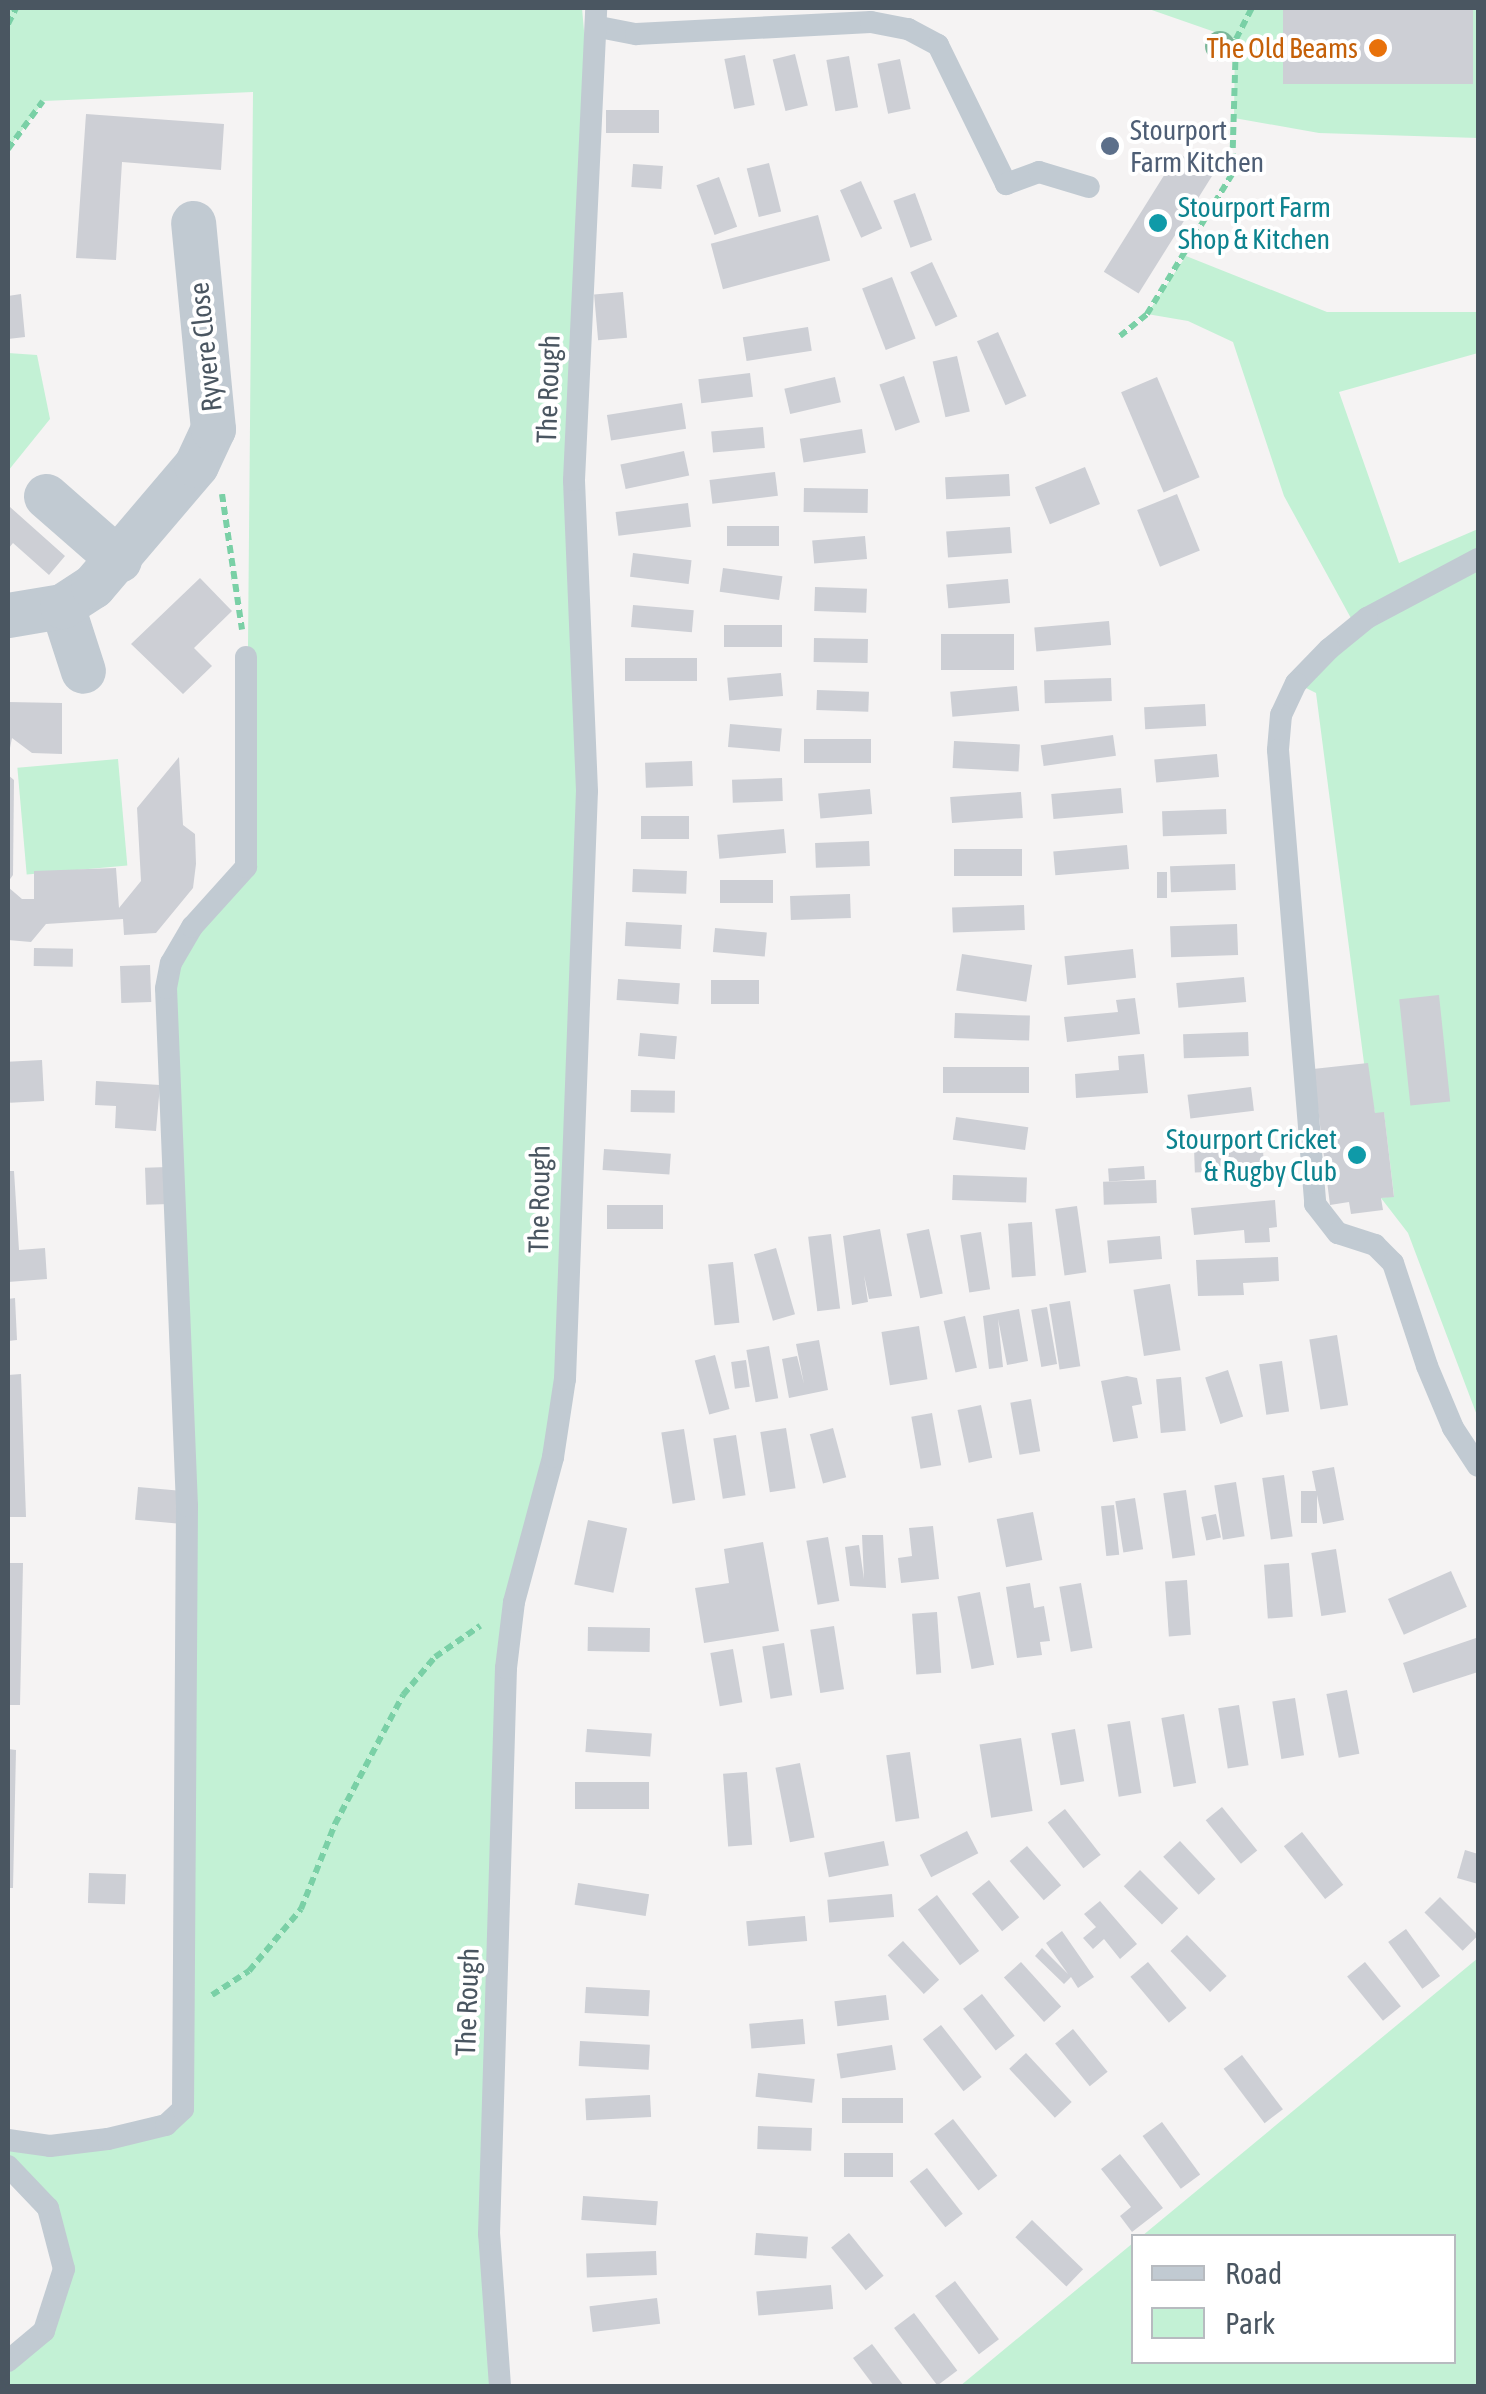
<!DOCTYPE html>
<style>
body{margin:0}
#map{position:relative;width:1486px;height:2394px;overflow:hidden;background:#f5f3f3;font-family:"Asap Condensed",sans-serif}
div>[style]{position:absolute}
.green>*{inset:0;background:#c3f1d5;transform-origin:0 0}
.building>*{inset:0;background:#cdcfd5;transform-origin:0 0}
.path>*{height:6px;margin-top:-3px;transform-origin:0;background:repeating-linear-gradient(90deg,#7ad0a6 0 8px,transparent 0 13px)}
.lane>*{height:22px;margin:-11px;padding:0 11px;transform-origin:11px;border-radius:11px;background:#c1cad2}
.street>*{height:45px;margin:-22.5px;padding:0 22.5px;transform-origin:22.5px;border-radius:22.5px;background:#c1cad2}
.trees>*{width:30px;height:30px;margin:-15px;border-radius:50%;background:#7bb799}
.dots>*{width:28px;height:28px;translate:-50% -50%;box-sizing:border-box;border:5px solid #fff;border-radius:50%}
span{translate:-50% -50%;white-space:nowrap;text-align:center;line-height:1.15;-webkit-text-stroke:8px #fff;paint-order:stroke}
.food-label{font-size:28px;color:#c56008}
.right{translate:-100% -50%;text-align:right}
.service-label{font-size:28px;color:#4e5e75}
.left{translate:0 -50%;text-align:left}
.culture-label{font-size:28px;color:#0d838f}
.street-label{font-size:28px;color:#4a5661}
.frame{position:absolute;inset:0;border:10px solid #4a5661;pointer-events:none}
.legend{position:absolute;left:1131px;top:2234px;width:325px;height:130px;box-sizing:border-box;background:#fff;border:2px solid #b7bbc0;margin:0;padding:12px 18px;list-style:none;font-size:30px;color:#4a5661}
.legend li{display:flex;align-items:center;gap:20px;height:50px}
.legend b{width:50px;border:2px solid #b7bbc0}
</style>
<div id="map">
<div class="green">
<div style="clip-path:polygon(8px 8px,582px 8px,591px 111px,574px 480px,587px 791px,565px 1379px,514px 1602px,497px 2024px,502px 2386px,8px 2386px,8px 2361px,44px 2331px,60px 2238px,8px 2164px,8px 2141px,50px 2146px,183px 2109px,171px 963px,246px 866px,253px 92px,44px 101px,8px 149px)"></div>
<div style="clip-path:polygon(1146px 8px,1478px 8px,1478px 138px,1319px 133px,1234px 118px,1235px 39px)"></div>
<div style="clip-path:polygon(1186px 256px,1327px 312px,1478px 312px,1478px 353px,1339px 392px,1399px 563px,1478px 529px,1478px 1418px,1408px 1233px,1381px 1198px,1394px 1196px,1384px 1113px,1375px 1113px,1364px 1063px,1316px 693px,1296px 683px,1358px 631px,1284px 496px,1233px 342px,1188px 321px,1147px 314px)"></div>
<div style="clip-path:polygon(8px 353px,37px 355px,50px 419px,8px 471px)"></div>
<div style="left:118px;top:759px;width:107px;height:101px;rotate:85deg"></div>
<div style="clip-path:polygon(1478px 1958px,1478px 2386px,960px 2386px,1133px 2243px,1134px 2362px,1454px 2362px,1454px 2236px,1142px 2236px)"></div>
</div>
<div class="building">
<div style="left:1283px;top:10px;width:190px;height:74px"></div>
<div style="left:795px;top:54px;width:53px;height:23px;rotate:76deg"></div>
<div style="left:745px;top:55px;width:51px;height:21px;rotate:79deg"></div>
<div style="left:849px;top:56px;width:52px;height:23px;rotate:80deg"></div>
<div style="left:900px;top:59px;width:51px;height:23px;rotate:78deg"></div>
<div style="left:606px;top:110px;width:53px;height:23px"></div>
<div style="clip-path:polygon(86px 114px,224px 124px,221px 170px,122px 162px,116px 260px,76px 258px)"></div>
<div style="left:1178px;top:153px;width:41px;height:140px;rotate:32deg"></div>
<div style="left:769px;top:163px;width:50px;height:23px;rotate:76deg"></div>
<div style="left:633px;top:164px;width:30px;height:23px;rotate:4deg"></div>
<div style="left:719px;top:177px;width:53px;height:24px;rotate:70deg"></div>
<div style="left:861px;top:181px;width:52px;height:23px;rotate:66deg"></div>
<div style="left:915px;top:193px;width:50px;height:23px;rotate:70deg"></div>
<div style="left:818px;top:215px;width:47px;height:111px;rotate:75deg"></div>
<div style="left:932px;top:262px;width:60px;height:24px;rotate:65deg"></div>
<div style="left:892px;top:277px;width:66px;height:32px;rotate:69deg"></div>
<div style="left:623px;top:292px;width:46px;height:29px;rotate:85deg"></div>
<div style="clip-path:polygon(21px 294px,25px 337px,8px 339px,8px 296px)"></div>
<div style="left:808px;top:327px;width:24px;height:66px;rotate:81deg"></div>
<div style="left:998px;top:332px;width:70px;height:23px;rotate:66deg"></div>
<div style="left:957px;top:356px;width:57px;height:25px;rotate:77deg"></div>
<div style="left:750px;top:373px;width:24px;height:52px;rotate:83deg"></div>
<div style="left:904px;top:376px;width:49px;height:26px;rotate:71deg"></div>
<div style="left:835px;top:377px;width:26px;height:52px;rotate:77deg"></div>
<div style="left:1157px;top:377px;width:109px;height:39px;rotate:67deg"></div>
<div style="left:682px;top:403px;width:26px;height:76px;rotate:81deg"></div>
<div style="left:763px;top:427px;width:21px;height:52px;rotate:85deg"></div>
<div style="left:862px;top:429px;width:24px;height:63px;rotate:81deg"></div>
<div style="left:684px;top:451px;width:25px;height:65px;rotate:78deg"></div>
<div style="left:1085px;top:467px;width:40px;height:54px;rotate:68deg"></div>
<div style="left:775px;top:472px;width:24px;height:66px;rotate:83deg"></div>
<div style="left:1009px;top:474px;width:22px;height:64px;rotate:87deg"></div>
<div style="left:804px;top:488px;width:64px;height:24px;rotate:1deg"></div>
<div style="left:1177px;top:494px;width:61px;height:43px;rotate:68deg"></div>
<div style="left:688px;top:503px;width:24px;height:73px;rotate:83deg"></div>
<div style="clip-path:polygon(10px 507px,65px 556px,49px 575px,13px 543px,8px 549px)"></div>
<div style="left:727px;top:526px;width:52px;height:20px"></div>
<div style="left:1010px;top:527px;width:26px;height:64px;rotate:86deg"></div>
<div style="left:865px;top:536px;width:23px;height:53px;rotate:85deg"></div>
<div style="left:633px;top:553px;width:59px;height:24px;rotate:7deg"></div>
<div style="left:723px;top:568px;width:60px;height:24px;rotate:8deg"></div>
<div style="clip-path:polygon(200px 578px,232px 611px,194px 648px,212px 666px,183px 694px,131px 644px)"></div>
<div style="left:1008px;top:579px;width:24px;height:62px;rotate:85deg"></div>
<div style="left:815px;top:587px;width:52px;height:24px;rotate:2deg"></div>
<div style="left:633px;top:605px;width:61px;height:22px;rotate:5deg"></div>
<div style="left:1109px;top:621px;width:24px;height:75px;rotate:85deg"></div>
<div style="left:724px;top:625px;width:58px;height:22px"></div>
<div style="left:1014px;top:634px;width:36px;height:73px;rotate:90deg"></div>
<div style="left:814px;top:638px;width:54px;height:24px;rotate:1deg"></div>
<div style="left:625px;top:658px;width:72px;height:23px"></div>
<div style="left:781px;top:673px;width:23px;height:54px;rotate:85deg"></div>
<div style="left:1111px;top:678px;width:23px;height:67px;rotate:88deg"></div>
<div style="left:1017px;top:686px;width:25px;height:67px;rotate:85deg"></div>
<div style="left:817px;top:690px;width:52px;height:20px;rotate:2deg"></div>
<div style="clip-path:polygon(8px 702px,62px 703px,62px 754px,32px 753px,12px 738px,8px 758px)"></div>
<div style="left:1205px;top:704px;width:22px;height:61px;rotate:87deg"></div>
<div style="left:730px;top:724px;width:52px;height:23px;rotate:5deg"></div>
<div style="left:1113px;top:735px;width:21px;height:73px;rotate:82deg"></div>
<div style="left:871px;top:739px;width:24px;height:67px;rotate:90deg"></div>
<div style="left:954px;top:741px;width:66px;height:27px;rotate:3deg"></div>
<div style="left:1217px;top:754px;width:23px;height:63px;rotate:85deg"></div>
<div style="clip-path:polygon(179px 757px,183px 825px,195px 834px,196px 864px,193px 888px,156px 933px,124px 935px,123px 919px,46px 924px,31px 942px,8px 940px,8px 887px,22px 899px,34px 899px,34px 871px,116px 868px,119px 908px,141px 881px,137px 808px)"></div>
<div style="left:692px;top:761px;width:25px;height:47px;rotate:88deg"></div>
<div style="clip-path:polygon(8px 775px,14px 780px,13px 875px,8px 882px)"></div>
<div style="left:782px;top:778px;width:23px;height:50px;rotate:88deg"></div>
<div style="left:1121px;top:788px;width:25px;height:70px;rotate:85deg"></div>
<div style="left:870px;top:789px;width:25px;height:52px;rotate:85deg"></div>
<div style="left:1021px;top:792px;width:26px;height:71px;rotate:86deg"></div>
<div style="left:1226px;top:809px;width:25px;height:64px;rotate:88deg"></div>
<div style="left:641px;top:816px;width:48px;height:23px"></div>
<div style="left:784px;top:829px;width:24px;height:67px;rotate:85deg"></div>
<div style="left:869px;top:841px;width:25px;height:54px;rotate:88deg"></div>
<div style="left:1127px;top:845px;width:24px;height:74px;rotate:85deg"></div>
<div style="left:1022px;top:849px;width:27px;height:68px;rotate:90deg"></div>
<div style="left:1235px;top:864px;width:26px;height:65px;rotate:88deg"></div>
<div style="left:633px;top:869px;width:54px;height:23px;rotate:2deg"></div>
<div style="left:1157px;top:872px;width:10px;height:26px"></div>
<div style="left:773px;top:880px;width:23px;height:53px;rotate:90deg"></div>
<div style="left:850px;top:894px;width:24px;height:60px;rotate:88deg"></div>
<div style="left:1024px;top:905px;width:25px;height:72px;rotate:88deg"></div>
<div style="left:626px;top:922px;width:56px;height:24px;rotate:3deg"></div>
<div style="left:1237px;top:924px;width:31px;height:67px;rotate:88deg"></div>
<div style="left:715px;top:928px;width:52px;height:24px;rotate:5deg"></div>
<div style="left:34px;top:948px;width:39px;height:18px;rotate:1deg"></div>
<div style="left:1133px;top:949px;width:29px;height:69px;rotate:84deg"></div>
<div style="left:962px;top:954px;width:71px;height:37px;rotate:9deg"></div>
<div style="left:150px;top:965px;width:37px;height:30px;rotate:88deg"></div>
<div style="left:1244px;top:977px;width:25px;height:68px;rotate:85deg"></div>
<div style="left:618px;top:979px;width:62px;height:21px;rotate:4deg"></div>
<div style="left:759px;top:980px;width:24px;height:48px;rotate:90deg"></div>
<div style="left:1439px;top:995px;width:107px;height:40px;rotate:84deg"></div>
<div style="clip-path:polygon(1135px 998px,1140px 1034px,1067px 1042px,1064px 1017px,1118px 1012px,1116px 1000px)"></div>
<div style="left:955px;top:1013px;width:75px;height:25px;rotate:2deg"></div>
<div style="left:1248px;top:1032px;width:24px;height:65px;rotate:88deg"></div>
<div style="left:640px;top:1033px;width:37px;height:23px;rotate:5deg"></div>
<div style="clip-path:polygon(1144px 1054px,1148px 1093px,1076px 1098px,1075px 1074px,1119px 1070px,1118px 1056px)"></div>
<div style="left:42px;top:1060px;width:41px;height:34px;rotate:87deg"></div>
<div style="clip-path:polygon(1368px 1063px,1375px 1113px,1384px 1112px,1394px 1197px,1381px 1198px,1383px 1210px,1351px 1214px,1349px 1202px,1330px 1205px,1313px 1069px)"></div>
<div style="left:943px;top:1067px;width:86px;height:26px"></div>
<div style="clip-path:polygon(96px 1081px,160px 1085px,156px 1131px,115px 1128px,116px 1106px,95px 1105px)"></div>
<div style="left:1251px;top:1087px;width:24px;height:64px;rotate:83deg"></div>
<div style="left:631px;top:1090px;width:44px;height:22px;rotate:1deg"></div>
<div style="left:956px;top:1117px;width:73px;height:23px;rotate:8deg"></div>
<div style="left:1263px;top:1146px;width:24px;height:69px;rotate:88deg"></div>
<div style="left:604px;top:1149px;width:67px;height:21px;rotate:4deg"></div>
<div style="left:1144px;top:1166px;width:13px;height:36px;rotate:86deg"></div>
<div style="left:168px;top:1167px;width:37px;height:23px;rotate:88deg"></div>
<div style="clip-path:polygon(8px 1171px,14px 1171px,19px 1250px,45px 1248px,47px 1279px,8px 1282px)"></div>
<div style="left:953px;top:1175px;width:74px;height:25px;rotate:2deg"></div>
<div style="left:1156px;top:1180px;width:23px;height:53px;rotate:88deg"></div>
<div style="clip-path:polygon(1275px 1200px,1277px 1227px,1269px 1228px,1270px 1242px,1245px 1243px,1244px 1230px,1194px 1235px,1191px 1208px)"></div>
<div style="left:607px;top:1205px;width:56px;height:24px"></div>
<div style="left:1077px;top:1206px;width:67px;height:22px;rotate:82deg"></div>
<div style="left:1032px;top:1222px;width:54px;height:24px;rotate:86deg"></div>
<div style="clip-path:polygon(880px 1229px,892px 1296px,869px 1299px,864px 1275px,868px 1302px,852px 1305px,843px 1236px)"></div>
<div style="left:929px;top:1229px;width:66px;height:23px;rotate:78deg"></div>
<div style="left:981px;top:1232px;width:58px;height:21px;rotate:81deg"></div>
<div style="left:831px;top:1234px;width:75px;height:23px;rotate:83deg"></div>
<div style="left:1160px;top:1236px;width:23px;height:53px;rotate:85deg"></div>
<div style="left:776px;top:1248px;width:69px;height:23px;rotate:74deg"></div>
<div style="clip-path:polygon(1278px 1257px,1279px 1281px,1243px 1283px,1244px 1295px,1198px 1296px,1196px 1260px)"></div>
<div style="left:733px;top:1262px;width:61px;height:25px;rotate:84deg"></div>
<div style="left:1170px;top:1284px;width:67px;height:37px;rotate:81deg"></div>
<div style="clip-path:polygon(15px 1298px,17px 1340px,8px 1341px,8px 1299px)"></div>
<div style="left:1070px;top:1301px;width:66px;height:21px;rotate:81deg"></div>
<div style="left:1047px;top:1307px;width:58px;height:16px;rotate:80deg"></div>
<div style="clip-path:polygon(1019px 1309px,1028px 1361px,1007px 1365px,998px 1319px,1003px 1367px,989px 1369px,983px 1316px)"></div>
<div style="left:965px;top:1316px;width:53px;height:22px;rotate:77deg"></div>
<div style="left:919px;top:1326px;width:54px;height:38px;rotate:81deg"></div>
<div style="left:1337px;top:1335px;width:71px;height:28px;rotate:81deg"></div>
<div style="clip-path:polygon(819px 1340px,828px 1390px,789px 1398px,782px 1359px,797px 1356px,804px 1384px,796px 1344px)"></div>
<div style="left:769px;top:1346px;width:53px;height:23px;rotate:80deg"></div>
<div style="left:715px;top:1355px;width:56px;height:21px;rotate:75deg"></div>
<div style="left:746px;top:1360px;width:27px;height:15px;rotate:82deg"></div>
<div style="left:1282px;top:1361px;width:51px;height:23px;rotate:82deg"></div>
<div style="left:1228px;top:1370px;width:49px;height:24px;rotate:72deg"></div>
<div style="clip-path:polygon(21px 1374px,26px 1517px,8px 1517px,8px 1375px)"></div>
<div style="clip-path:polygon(1127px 1376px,1137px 1378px,1142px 1404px,1132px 1406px,1138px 1438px,1113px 1442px,1101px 1381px)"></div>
<div style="left:1181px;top:1377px;width:54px;height:25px;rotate:85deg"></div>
<div style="left:1031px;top:1399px;width:53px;height:21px;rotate:80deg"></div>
<div style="left:981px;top:1405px;width:54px;height:24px;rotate:78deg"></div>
<div style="left:932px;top:1413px;width:53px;height:21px;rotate:80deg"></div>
<div style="left:786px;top:1428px;width:61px;height:26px;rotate:81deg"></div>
<div style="left:833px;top:1428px;width:51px;height:24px;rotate:75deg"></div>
<div style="left:684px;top:1429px;width:72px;height:23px;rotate:81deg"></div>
<div style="left:736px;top:1435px;width:61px;height:23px;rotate:81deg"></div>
<div style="clip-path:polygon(1334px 1467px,1344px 1520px,1323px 1524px,1317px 1495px,1317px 1523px,1301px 1523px,1301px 1491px,1316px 1491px,1312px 1471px)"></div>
<div style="left:1284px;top:1475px;width:62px;height:22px;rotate:82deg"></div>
<div style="left:1236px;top:1482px;width:55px;height:22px;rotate:81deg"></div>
<div style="left:138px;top:1487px;width:42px;height:33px;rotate:5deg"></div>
<div style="left:1186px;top:1490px;width:66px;height:23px;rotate:82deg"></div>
<div style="left:1135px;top:1498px;width:52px;height:20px;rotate:81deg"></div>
<div style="left:1114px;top:1505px;width:50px;height:13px;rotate:84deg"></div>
<div style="left:1033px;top:1512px;width:49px;height:37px;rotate:79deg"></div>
<div style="left:1216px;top:1514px;width:24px;height:15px;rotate:78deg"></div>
<div style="left:588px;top:1520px;width:40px;height:66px;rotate:12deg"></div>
<div style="clip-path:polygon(933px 1526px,939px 1579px,901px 1583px,898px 1558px,912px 1556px,909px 1528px)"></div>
<div style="clip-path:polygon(862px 1535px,883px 1535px,886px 1588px,850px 1586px,845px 1547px,859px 1545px,864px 1579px)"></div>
<div style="left:828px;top:1537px;width:65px;height:22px;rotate:80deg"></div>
<div style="clip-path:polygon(763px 1542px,779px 1631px,704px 1643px,695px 1588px,729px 1583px,724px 1549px)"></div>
<div style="left:1336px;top:1549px;width:64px;height:25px;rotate:81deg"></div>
<div style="clip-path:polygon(8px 1563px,23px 1563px,20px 1705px,8px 1705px)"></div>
<div style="left:1289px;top:1563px;width:54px;height:25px;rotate:86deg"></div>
<div style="left:1451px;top:1571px;width:39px;height:69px;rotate:66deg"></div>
<div style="left:1187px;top:1580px;width:55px;height:22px;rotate:86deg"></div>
<div style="clip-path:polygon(1030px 1583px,1034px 1608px,1044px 1606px,1050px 1641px,1040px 1642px,1042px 1655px,1017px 1658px,1006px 1587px)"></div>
<div style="left:1081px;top:1583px;width:66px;height:22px;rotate:80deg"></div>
<div style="left:980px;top:1592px;width:74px;height:23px;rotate:79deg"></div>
<div style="left:937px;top:1612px;width:61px;height:25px;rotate:86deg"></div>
<div style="left:834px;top:1626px;width:64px;height:24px;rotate:81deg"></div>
<div style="left:588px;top:1627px;width:62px;height:24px;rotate:1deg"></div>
<div style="clip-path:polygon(1476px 1638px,1478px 1672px,1413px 1693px,1403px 1663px)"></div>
<div style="left:784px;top:1643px;width:53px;height:22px;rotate:81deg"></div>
<div style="left:733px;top:1649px;width:54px;height:23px;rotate:80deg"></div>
<div style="left:1347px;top:1690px;width:65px;height:21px;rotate:79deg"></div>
<div style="left:1295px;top:1698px;width:58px;height:23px;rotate:81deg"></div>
<div style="left:1239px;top:1705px;width:61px;height:21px;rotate:81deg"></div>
<div style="left:1184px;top:1714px;width:70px;height:23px;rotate:80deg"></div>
<div style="left:1130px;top:1721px;width:73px;height:23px;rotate:81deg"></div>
<div style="left:587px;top:1729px;width:65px;height:23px;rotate:4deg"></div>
<div style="left:1075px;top:1729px;width:53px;height:24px;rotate:80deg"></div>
<div style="left:1021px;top:1738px;width:74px;height:42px;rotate:81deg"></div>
<div style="clip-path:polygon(8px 1749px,16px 1750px,13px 1888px,8px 1888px)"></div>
<div style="left:910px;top:1752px;width:67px;height:24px;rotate:82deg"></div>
<div style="left:800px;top:1763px;width:76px;height:25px;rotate:79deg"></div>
<div style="left:747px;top:1772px;width:73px;height:24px;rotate:86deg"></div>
<div style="left:649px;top:1782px;width:27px;height:74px;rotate:90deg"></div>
<div style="left:1222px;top:1807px;width:56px;height:21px;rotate:51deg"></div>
<div style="left:1065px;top:1809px;width:58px;height:22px;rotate:52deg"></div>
<div style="left:967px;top:1831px;width:25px;height:53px;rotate:63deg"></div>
<div style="left:1302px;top:1832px;width:67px;height:23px;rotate:52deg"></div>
<div style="left:884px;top:1841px;width:25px;height:61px;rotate:79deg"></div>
<div style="left:1180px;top:1841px;width:52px;height:23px;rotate:47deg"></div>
<div style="left:1027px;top:1846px;width:52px;height:23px;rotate:49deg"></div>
<div style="clip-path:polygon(1465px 1850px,1478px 1854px,1478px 1884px,1457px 1878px)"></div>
<div style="left:1140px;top:1870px;width:54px;height:23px;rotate:45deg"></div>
<div style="left:89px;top:1873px;width:37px;height:30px;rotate:2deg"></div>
<div style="left:989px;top:1880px;width:48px;height:22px;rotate:51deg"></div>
<div style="left:578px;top:1883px;width:72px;height:22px;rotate:9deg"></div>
<div style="left:892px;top:1894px;width:23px;height:65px;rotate:85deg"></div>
<div style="left:937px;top:1895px;width:70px;height:24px;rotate:53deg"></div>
<div style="left:1440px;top:1897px;width:54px;height:22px;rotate:45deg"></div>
<div style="clip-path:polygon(1100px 1901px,1137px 1944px,1120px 1959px,1104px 1939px,1093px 1949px,1083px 1938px,1096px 1927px,1084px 1914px)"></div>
<div style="left:805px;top:1916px;width:25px;height:59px;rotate:85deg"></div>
<div style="left:1406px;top:1929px;width:58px;height:22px;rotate:54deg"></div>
<div style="clip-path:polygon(1062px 1931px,1094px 1977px,1078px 1988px,1071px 1977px,1064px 1984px,1035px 1956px,1042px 1948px,1068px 1974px,1046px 1943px)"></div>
<div style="left:1187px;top:1935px;width:57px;height:23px;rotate:46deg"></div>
<div style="left:903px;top:1941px;width:53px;height:21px;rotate:47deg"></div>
<div style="left:1021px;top:1962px;width:60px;height:23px;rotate:48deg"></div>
<div style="left:1148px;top:1962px;width:60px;height:23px;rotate:50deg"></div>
<div style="left:1365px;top:1962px;width:57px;height:23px;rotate:51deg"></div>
<div style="left:586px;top:1987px;width:64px;height:26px;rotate:3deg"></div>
<div style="left:982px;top:1994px;width:53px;height:24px;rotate:52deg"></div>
<div style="left:886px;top:1995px;width:25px;height:52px;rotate:83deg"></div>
<div style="left:803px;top:2019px;width:25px;height:54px;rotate:85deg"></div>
<div style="left:941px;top:2025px;width:66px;height:23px;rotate:52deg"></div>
<div style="left:1073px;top:2029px;width:55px;height:23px;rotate:51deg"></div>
<div style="left:580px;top:2041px;width:70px;height:25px;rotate:3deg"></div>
<div style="left:892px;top:2045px;width:25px;height:56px;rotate:81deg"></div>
<div style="left:1026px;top:2053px;width:67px;height:23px;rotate:47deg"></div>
<div style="left:1242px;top:2055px;width:68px;height:23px;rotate:53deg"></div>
<div style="left:758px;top:2073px;width:57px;height:24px;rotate:6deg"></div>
<div style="left:650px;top:2095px;width:22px;height:65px;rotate:87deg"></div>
<div style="left:903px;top:2098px;width:25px;height:61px;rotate:90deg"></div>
<div style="left:953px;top:2119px;width:72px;height:24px;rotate:52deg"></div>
<div style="left:1162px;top:2122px;width:65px;height:24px;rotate:54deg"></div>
<div style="left:758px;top:2126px;width:54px;height:23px;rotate:2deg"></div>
<div style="left:893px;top:2153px;width:24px;height:49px;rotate:90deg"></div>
<div style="clip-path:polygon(1120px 2154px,1163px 2208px,1132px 2232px,1120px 2216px,1131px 2207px,1101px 2169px)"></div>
<div style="left:927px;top:2168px;width:58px;height:22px;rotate:52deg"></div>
<div style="left:583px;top:2196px;width:75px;height:24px;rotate:4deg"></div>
<div style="left:1032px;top:2220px;width:71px;height:24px;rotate:44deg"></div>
<div style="left:756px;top:2233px;width:52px;height:22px;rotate:4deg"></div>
<div style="left:849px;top:2233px;width:55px;height:23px;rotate:51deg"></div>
<div style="left:656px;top:2251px;width:24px;height:70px;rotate:88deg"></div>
<div style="left:955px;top:2281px;width:73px;height:25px;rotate:53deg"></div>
<div style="left:831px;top:2285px;width:24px;height:75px;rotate:85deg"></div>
<div style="left:657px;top:2298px;width:26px;height:68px;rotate:83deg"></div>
<div style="left:914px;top:2313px;width:72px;height:25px;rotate:53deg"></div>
<div style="clip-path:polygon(872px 2344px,904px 2386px,874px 2386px,853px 2358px)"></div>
</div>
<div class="path">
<div style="left:8px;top:24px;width:18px;rotate:-63deg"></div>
<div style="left:8px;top:149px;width:59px;rotate:-53.9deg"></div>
<div style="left:1120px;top:336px;width:35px;rotate:-39deg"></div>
<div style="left:1147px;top:314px;width:164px;rotate:-58.7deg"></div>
<div style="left:1232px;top:174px;width:135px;rotate:-88.3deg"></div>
<div style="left:1236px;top:39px;width:35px;rotate:-63deg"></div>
<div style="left:222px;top:494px;width:137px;rotate:81.6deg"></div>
<div style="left:212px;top:1995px;width:44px;rotate:-33deg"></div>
<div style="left:249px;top:1971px;width:81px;rotate:-50deg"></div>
<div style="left:301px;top:1909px;width:92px;rotate:-68.2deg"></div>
<div style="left:335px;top:1824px;width:146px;rotate:-62.2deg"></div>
<div style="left:403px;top:1695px;width:50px;rotate:-49.9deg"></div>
<div style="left:435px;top:1657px;width:55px;rotate:-34.6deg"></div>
</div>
<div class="lane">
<div style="left:599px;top:27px;width:38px;rotate:11deg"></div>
<div style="left:636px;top:34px;width:235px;rotate:-2.9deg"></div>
<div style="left:871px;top:22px;width:38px;rotate:11deg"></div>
<div style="left:908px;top:29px;width:34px;rotate:28deg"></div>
<div style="left:938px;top:45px;width:155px;rotate:63.9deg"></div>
<div style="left:1006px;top:184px;width:35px;rotate:-20deg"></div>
<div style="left:1039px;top:172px;width:52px;rotate:16.7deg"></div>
<div style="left:1478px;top:559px;width:126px;rotate:152deg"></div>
<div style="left:1367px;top:618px;width:49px;rotate:140.8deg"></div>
<div style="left:1329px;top:649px;width:47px;rotate:134.1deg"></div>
<div style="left:1296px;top:683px;width:35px;rotate:115deg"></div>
<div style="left:1281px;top:715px;width:35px;rotate:95deg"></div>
<div style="left:1278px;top:750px;width:456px;rotate:85.3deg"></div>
<div style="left:1315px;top:1204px;width:37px;rotate:52deg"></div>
<div style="left:1338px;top:1233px;width:39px;rotate:18deg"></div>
<div style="left:1375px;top:1245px;width:25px;rotate:45deg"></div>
<div style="left:1393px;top:1263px;width:108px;rotate:71.7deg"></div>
<div style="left:1427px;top:1366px;width:67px;rotate:67.2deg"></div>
<div style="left:1453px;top:1428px;width:45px;rotate:56.7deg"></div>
<div style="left:8px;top:2140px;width:42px;rotate:8.1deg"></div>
<div style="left:50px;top:2146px;width:58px;rotate:-6.9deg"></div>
<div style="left:108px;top:2139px;width:60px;rotate:-13.6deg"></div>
<div style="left:166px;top:2125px;width:23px;rotate:-43deg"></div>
<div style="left:183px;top:2109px;width:603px;rotate:-89.62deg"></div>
<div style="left:187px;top:1506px;width:518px;rotate:-92.32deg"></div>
<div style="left:166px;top:988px;width:25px;rotate:-79deg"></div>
<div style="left:171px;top:963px;width:42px;rotate:-59.7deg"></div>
<div style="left:192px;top:927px;width:81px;rotate:-48deg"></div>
<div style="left:246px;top:867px;width:210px;rotate:-90deg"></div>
<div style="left:8px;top:2166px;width:58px;rotate:46.4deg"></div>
<div style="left:48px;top:2208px;width:63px;rotate:75.3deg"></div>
<div style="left:64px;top:2269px;width:65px;rotate:107.9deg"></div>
<div style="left:44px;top:2331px;width:47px;rotate:140.2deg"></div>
<div style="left:500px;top:2386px;width:152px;rotate:-94.1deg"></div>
<div style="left:489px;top:2234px;width:566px;rotate:-88.28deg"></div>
<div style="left:506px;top:1668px;width:66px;rotate:-83.1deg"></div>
<div style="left:514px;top:1602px;width:150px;rotate:-74.9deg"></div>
<div style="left:553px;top:1457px;width:79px;rotate:-81.3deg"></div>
<div style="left:565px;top:1379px;width:588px;rotate:-87.86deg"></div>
<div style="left:587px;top:791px;width:311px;rotate:-92.4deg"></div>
<div style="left:574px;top:480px;width:473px;rotate:-87.3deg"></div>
</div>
<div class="street">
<div style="left:46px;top:496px;width:97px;rotate:41.2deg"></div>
<div style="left:62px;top:606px;width:68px;rotate:72.1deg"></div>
<div style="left:8px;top:615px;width:55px;rotate:-9.5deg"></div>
<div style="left:62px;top:606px;width:37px;rotate:-33deg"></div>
<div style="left:93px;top:586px;width:159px;rotate:-49.6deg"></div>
<div style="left:196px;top:465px;width:40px;rotate:-65deg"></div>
<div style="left:213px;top:429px;width:207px;rotate:-95.5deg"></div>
</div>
<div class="trees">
<div style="left:1220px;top:46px"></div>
</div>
<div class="dots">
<div style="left:1378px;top:48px;background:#e8710a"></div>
<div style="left:1110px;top:146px;background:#5c6f8a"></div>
<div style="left:1158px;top:223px;background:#0f9aa8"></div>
<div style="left:1357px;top:1155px;background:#0f9aa8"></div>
</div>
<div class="food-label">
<span class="right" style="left:1358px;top:48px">The Old Beams</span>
</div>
<div class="service-label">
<span class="left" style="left:1130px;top:146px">Stourport<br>Farm Kitchen</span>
</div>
<div class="culture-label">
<span class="left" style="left:1178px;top:223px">Stourport Farm<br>Shop &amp; Kitchen</span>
<span class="right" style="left:1337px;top:1155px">Stourport Cricket<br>&amp; Rugby Club</span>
</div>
<div class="street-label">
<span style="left:205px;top:347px;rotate:-96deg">Ryvere Close</span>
<span style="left:548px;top:389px;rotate:-88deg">The Rough</span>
<span style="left:539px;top:1199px;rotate:-89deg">The Rough</span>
<span style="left:467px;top:2002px;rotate:-88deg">The Rough</span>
</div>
<div class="frame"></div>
<ul class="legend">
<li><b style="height:12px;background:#c1cad2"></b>Road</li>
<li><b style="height:28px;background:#c3f1d5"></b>Park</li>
</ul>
</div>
